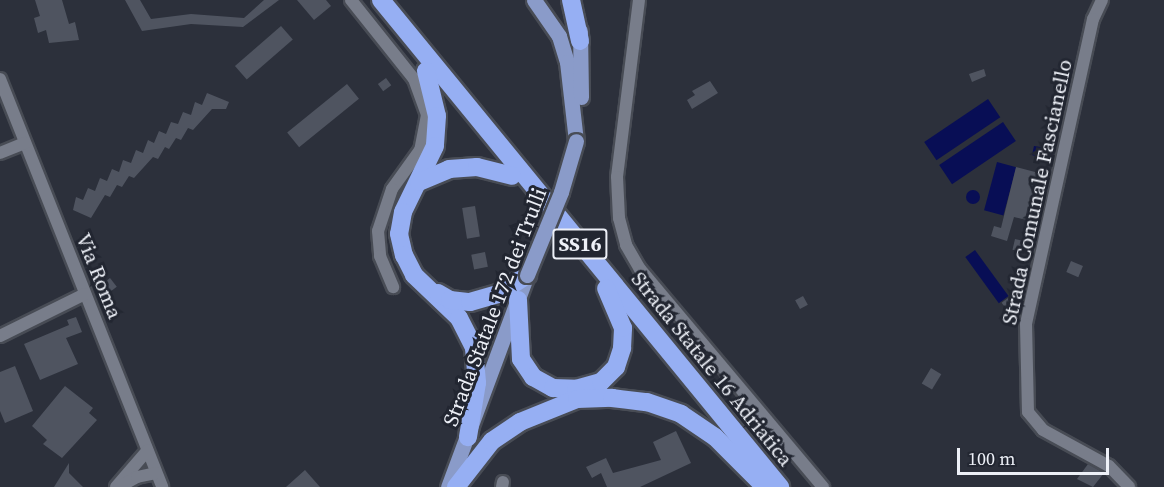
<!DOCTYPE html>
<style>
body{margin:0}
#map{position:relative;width:1164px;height:487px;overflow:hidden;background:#2c303b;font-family:"Source Serif 4",serif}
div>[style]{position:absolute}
.water>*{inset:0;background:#080e55;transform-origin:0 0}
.round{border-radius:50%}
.building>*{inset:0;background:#4f5460;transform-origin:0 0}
.roads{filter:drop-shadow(2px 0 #484c55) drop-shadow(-2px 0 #484c55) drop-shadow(0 2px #484c55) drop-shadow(0 -2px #484c55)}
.minor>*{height:12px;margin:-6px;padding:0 6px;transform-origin:6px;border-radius:6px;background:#787d8a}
.major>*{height:15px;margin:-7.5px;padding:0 7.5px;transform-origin:7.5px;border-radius:7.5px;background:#8a9bc9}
.highway>*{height:18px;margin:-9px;padding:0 9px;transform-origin:9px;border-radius:9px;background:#96aff3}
.bridges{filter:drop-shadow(2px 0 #484c55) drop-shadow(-2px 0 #484c55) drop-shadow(0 2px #484c55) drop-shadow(0 -2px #484c55)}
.major-bridge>*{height:15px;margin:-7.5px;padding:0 7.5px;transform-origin:7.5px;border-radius:7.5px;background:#8a9bc9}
span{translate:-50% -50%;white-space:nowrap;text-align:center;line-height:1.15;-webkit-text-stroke:6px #222631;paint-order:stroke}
.shield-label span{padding:2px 4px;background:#222631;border:2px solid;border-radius:4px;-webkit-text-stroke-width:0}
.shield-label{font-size:20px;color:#edf0f7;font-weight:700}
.street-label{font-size:21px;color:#edf0f7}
.scale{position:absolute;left:957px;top:448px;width:152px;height:27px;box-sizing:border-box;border:3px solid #edf0f7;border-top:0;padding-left:8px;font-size:18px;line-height:21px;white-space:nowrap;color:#edf0f7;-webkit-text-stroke:4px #222631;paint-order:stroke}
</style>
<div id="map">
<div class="water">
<div style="left:988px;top:99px;width:22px;height:77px;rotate:56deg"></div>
<div style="left:1003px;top:122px;width:23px;height:77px;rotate:56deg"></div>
<div style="clip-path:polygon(1034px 146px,1053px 149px,1049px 161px,1032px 155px)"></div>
<div style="left:997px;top:162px;width:20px;height:50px;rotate:15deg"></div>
<div class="round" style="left:966px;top:190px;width:14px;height:14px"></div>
<div style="left:975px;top:250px;width:57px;height:12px;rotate:54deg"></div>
</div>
<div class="building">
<div style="clip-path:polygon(35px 0,62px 0,69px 24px,75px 22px,79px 40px,49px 43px,46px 30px,38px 33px,34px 18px,40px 16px)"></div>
<div style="clip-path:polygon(125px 0,140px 0,151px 19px,191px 14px,244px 18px,264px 0,279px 0,243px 27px,191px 24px,142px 31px)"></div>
<div style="clip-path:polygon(297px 0,326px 0,331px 6px,314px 20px)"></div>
<div style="left:281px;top:26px;width:18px;height:61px;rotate:49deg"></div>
<div style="clip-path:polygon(984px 69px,986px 76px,972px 82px,969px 74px)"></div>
<div style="left:386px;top:78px;width:9px;height:10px;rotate:54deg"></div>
<div style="clip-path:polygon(710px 81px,718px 93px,692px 109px,687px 100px,695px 95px,692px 91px)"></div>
<div style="left:347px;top:84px;width:19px;height:77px;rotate:51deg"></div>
<div style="clip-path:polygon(207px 93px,229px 102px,226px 109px,212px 109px,193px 130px,188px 128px,181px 140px,176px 138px,169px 149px,165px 147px,158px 159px,153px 157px,134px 178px,129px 176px,122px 187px,117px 185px,110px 197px,105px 195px,91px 218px,73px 210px,76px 197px,83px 200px,88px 188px,95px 191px,100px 178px,107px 181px,112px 169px,119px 172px,123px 160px,131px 163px,136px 150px,143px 153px,148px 140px,154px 143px,159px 131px,166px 134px,171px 122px,178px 124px,183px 112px,191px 115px,195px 102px,202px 105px)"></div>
<div style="clip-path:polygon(1016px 167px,1039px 173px,1027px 220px,1014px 217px,1007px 241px,991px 236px,994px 226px,1001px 228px)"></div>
<div style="left:475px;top:206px;width:31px;height:13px;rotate:81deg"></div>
<div style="left:1015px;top:239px;width:9px;height:11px;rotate:13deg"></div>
<div style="left:485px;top:252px;width:15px;height:14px;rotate:79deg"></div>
<div style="left:1071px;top:261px;width:13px;height:12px;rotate:23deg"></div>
<div style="left:110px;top:278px;width:11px;height:12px;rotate:52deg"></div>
<div style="left:803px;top:296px;width:10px;height:9px;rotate:61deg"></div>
<div style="left:1008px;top:298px;width:15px;height:8px;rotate:53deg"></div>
<div style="clip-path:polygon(76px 317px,82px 332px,66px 338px,78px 364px,40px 380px,24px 344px,69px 325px,67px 320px)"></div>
<div style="clip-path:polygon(15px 366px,33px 411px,5px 423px,0 411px,0 372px)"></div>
<div style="left:931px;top:368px;width:12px;height:18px;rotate:31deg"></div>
<div style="clip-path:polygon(65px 386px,93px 408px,89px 413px,97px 420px,62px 458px,43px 444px,47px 440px,32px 426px)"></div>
<div style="clip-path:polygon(676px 431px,691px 463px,640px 487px,607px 487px,601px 473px,592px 478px,586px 467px,606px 458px,613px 473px,661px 460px,653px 442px)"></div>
<div style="clip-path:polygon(69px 463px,69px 473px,83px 487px,54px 487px)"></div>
<div style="clip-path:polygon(1088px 464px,1104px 473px,1093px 487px,1077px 479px)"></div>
<div style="clip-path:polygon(305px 470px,320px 487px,286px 487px)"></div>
</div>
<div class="roads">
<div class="minor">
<div style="left:351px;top:0;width:101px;rotate:51.4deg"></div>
<div style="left:414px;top:79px;width:38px;rotate:70deg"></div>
<div style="left:427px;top:115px;width:36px;rotate:101deg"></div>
<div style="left:420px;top:150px;width:48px;rotate:125.7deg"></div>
<div style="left:392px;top:189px;width:44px;rotate:108.4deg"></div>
<div style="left:378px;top:231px;width:25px;rotate:85deg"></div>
<div style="left:380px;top:256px;width:34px;rotate:67deg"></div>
<div style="left:639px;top:0;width:178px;rotate:97.1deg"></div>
<div style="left:617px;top:177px;width:41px;rotate:87.2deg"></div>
<div style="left:619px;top:218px;width:28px;rotate:75deg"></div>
<div style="left:626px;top:245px;width:28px;rotate:60deg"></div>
<div style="left:640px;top:269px;width:285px;rotate:50deg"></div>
<div style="left:1102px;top:0;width:21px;rotate:115deg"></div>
<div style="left:1093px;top:19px;width:312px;rotate:102.4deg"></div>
<div style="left:1026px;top:324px;width:88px;rotate:88.7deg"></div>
<div style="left:1028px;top:412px;width:23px;rotate:50deg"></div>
<div style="left:1043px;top:430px;width:75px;rotate:28.6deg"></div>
<div style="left:1109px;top:466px;width:29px;rotate:46deg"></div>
<div style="left:0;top:79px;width:439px;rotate:68.3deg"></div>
<div style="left:0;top:153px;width:27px;rotate:-22deg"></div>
<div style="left:0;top:336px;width:95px;rotate:-26.3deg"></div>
<div style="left:116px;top:487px;width:48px;rotate:-49.3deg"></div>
<div style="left:119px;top:487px;width:21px;rotate:-29deg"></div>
<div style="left:137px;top:477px;width:19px;rotate:-12deg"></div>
<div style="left:502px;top:487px;width:5px;rotate:-79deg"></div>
</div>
<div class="major">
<div style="left:534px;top:0;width:44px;rotate:55.2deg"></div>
<div style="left:559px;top:36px;width:27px;rotate:73deg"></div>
<div style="left:567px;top:62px;width:80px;rotate:83.5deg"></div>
<div style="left:580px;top:31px;width:66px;rotate:89.1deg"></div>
<div style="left:448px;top:487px;width:226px;rotate:-69.6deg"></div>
</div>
<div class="highway">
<div style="left:381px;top:0;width:630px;rotate:50.67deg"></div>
<div style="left:571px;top:0;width:42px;rotate:77.6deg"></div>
<div style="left:426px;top:71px;width:46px;rotate:76.3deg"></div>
<div style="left:437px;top:116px;width:30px;rotate:94deg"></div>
<div style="left:435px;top:146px;width:73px;rotate:115.9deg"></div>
<div style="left:403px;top:212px;width:22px;rotate:100deg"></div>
<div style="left:399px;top:234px;width:22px;rotate:77deg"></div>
<div style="left:404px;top:255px;width:22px;rotate:63deg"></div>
<div style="left:414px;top:275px;width:62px;rotate:43.7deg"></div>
<div style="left:459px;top:318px;width:34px;rotate:63deg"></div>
<div style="left:474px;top:348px;width:35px;rotate:85deg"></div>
<div style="left:477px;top:383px;width:55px;rotate:99.5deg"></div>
<div style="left:419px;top:182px;width:33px;rotate:-23deg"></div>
<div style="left:449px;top:169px;width:28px;rotate:-4deg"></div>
<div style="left:477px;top:167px;width:36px;rotate:14deg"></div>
<div style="left:438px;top:293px;width:14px;rotate:30deg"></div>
<div style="left:450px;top:300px;width:20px;rotate:6deg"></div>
<div style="left:470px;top:302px;width:29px;rotate:-16deg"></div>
<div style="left:498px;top:294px;width:35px;rotate:-33deg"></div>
<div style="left:518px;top:300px;width:59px;rotate:87.1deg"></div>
<div style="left:521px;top:359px;width:22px;rotate:56deg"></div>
<div style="left:533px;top:377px;width:23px;rotate:29deg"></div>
<div style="left:553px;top:388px;width:23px;rotate:2deg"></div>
<div style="left:576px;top:389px;width:26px;rotate:-16deg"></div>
<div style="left:601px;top:382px;width:21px;rotate:-45deg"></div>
<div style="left:616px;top:367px;width:20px;rotate:-72deg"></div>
<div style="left:622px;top:348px;width:20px;rotate:-87deg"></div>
<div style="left:623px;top:328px;width:43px;rotate:-113deg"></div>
<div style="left:456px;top:487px;width:58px;rotate:-52deg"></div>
<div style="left:492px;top:441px;width:34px;rotate:-34deg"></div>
<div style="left:520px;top:422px;width:61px;rotate:-22deg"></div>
<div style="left:577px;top:399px;width:35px;rotate:-2deg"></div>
<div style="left:612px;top:398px;width:35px;rotate:7deg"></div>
<div style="left:647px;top:402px;width:36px;rotate:19deg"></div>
<div style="left:681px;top:414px;width:41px;rotate:34.1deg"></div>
<div style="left:715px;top:437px;width:71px;rotate:45deg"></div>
</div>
</div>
<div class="bridges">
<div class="major-bridge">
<div style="left:527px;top:275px;width:90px;rotate:-67.7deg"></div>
<div style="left:561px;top:192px;width:53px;rotate:-73.6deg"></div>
</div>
</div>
<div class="shield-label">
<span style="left:580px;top:244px">SS16</span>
</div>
<div class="street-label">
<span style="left:1037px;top:192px;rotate:-78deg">Strada Comunale Fascianello</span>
<span style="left:99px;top:276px;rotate:68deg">Via Roma</span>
<span style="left:495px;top:307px;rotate:-69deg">Strada Statale 172 dei Trulli</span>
<span style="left:712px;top:369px;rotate:51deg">Strada Statale 16 Adriatica</span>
</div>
<div class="scale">100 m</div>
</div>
